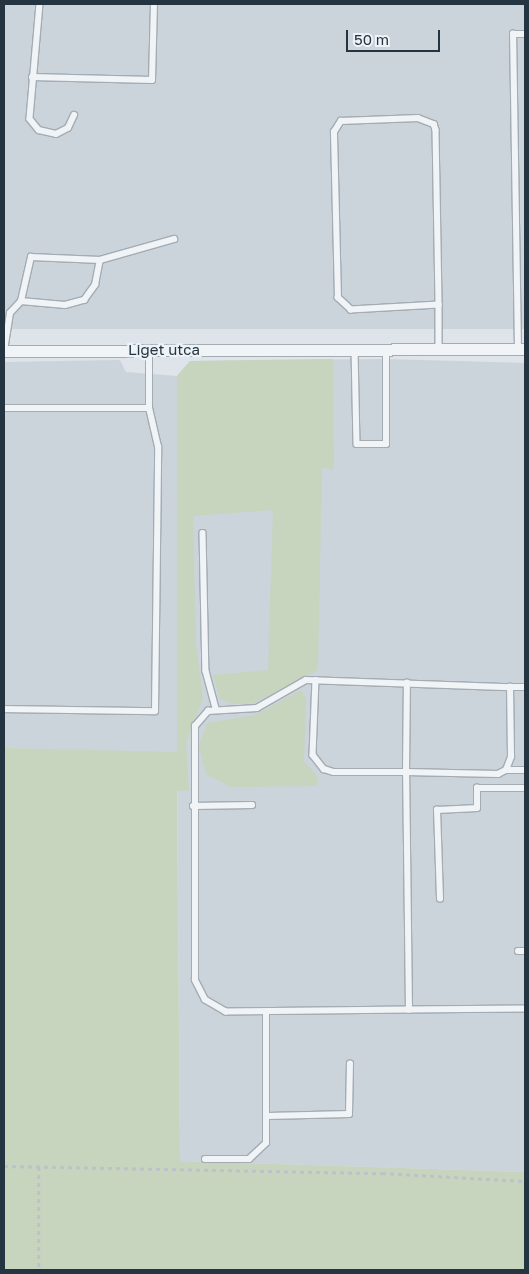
<!DOCTYPE html>
<style>
body{margin:0}
#map{position:relative;width:529px;height:1274px;overflow:hidden;background:#dee4e9;font-family:"Golos Text",sans-serif}
div>[style]{position:absolute}
.built>*{inset:0;background:#cbd4db;transform-origin:0 0}
.green>*{inset:0;background:#c7d4be}
.path>*{height:2.5px;margin-top:-1.25px;transform-origin:0;background:repeating-linear-gradient(90deg,#bcc2c8 0 4px,transparent 0 8px)}
.roads{filter:drop-shadow(1px 0 #a3acb3) drop-shadow(-1px 0 #a3acb3) drop-shadow(0 1px #a3acb3) drop-shadow(0 -1px #a3acb3)}
.service>*{height:5.5px;margin:-2.75px;padding:0 2.75px;transform-origin:2.75px;border-radius:2.75px;background:#f1f4f7}
.minor>*{height:11px;margin:-5.5px;padding:0 5.5px;transform-origin:5.5px;border-radius:5.5px;background:#f1f4f7}
span{translate:-50% -50%;white-space:nowrap;text-align:center;line-height:1.15;-webkit-text-stroke:4.5px #edf3f6;paint-order:stroke}
.street-label{font-size:15px;color:#253441}
.frame{position:absolute;inset:0;border:5px solid #253441;pointer-events:none}
.scale{position:absolute;left:346px;top:30px;width:94px;height:22px;box-sizing:border-box;border:2px solid #253441;border-top:0;padding-left:6px;font-size:15px;line-height:18px;white-space:nowrap;color:#253441;-webkit-text-stroke:4px #edf3f6;paint-order:stroke}
</style>
<div id="map">
<div class="built">
<div style="left:4px;top:4px;width:521px;height:325px"></div>
<div style="clip-path:polygon(385px 359px,525px 363px,525px 1172px,180px 1161px,177px 753px,4px 748px,4px 362px,120px 360px,126px 372px,177px 376px,190px 361px)"></div>
</div>
<div class="green">
<div style="clip-path:polygon(333px 359px,334px 470px,322px 468px,318px 670px,254px 703px,232px 704px,220px 699px,213px 675px,268px 670px,273px 510px,193px 516px,196px 645px,203px 698px,186px 743px,189px 790px,177px 791px,180px 1161px,525px 1172px,525px 1270px,4px 1270px,4px 748px,177px 752px,177px 376px,190px 361px)"></div>
<div style="clip-path:polygon(301px 690px,306px 698px,304px 761px,317px 776px,317px 786px,231px 787px,206px 774px,199px 746px,207px 723px,255px 715px)"></div>
</div>
<div class="path">
<div style="left:4px;top:1166px;width:378px;rotate:1.1deg"></div>
<div style="left:382px;top:1173px;width:143px;rotate:3.2deg"></div>
<div style="left:39px;top:1167px;width:103px;rotate:90deg"></div>
</div>
<div class="roads">
<div class="service">
<div style="left:40px;top:4px;width:115px;rotate:95deg"></div>
<div style="left:30px;top:119px;width:14px;rotate:51deg"></div>
<div style="left:39px;top:130px;width:17px;rotate:13deg"></div>
<div style="left:56px;top:134px;width:13px;rotate:-27deg"></div>
<div style="left:68px;top:128px;width:14px;rotate:-65deg"></div>
<div style="left:32px;top:77px;width:120px;rotate:1.4deg"></div>
<div style="left:152px;top:80px;width:76px;rotate:-88.5deg"></div>
<div style="left:21px;top:301px;width:44px;rotate:5.2deg"></div>
<div style="left:65px;top:305px;width:20px;rotate:-15deg"></div>
<div style="left:84px;top:300px;width:19px;rotate:-54deg"></div>
<div style="left:95px;top:285px;width:25px;rotate:-79deg"></div>
<div style="left:439px;top:305px;width:88px;rotate:176.7deg"></div>
<div style="left:351px;top:310px;width:18px;rotate:-137deg"></div>
<div style="left:338px;top:298px;width:166px;rotate:-91.4deg"></div>
<div style="left:334px;top:132px;width:13px;rotate:-58deg"></div>
<div style="left:341px;top:121px;width:77px;rotate:-2.2deg"></div>
<div style="left:418px;top:118px;width:17px;rotate:21deg"></div>
<div style="left:434px;top:124px;width:6px;rotate:72deg"></div>
<div style="left:436px;top:130px;width:175px;rotate:89deg"></div>
<div style="left:439px;top:305px;width:44px;rotate:90deg"></div>
<div style="left:355px;top:349px;width:95px;rotate:88.8deg"></div>
<div style="left:357px;top:444px;width:29px"></div>
<div style="left:386px;top:444px;width:95px;rotate:-90deg"></div>
<div style="left:518px;top:349px;width:315px;rotate:-90.9deg"></div>
<div style="left:513px;top:34px;width:12px"></div>
<div style="left:4px;top:351px;width:38px;rotate:-81deg"></div>
<div style="left:10px;top:313px;width:16px;rotate:-47deg"></div>
<div style="left:21px;top:301px;width:45px;rotate:-77.2deg"></div>
<div style="left:31px;top:257px;width:69px;rotate:2.5deg"></div>
<div style="left:100px;top:260px;width:77px;rotate:-15.8deg"></div>
<div style="left:4px;top:408px;width:145px"></div>
<div style="left:203px;top:533px;width:138px;rotate:88.8deg"></div>
<div style="left:206px;top:671px;width:39px;rotate:75deg"></div>
<div style="left:316px;top:680px;width:75px;rotate:92.3deg"></div>
<div style="left:313px;top:755px;width:18px;rotate:52deg"></div>
<div style="left:324px;top:769px;width:10px;rotate:17deg"></div>
<div style="left:334px;top:772px;width:72px"></div>
<div style="left:406px;top:772px;width:89px;rotate:-89.4deg"></div>
<div style="left:4px;top:709px;width:151px;rotate:0.8deg"></div>
<div style="left:155px;top:711px;width:264px;rotate:-89.3deg"></div>
<div style="left:158px;top:447px;width:40px;rotate:-103deg"></div>
<div style="left:149px;top:408px;width:58px;rotate:-90deg"></div>
<div style="left:506px;top:770px;width:19px"></div>
<div style="left:193px;top:806px;width:59px;rotate:-1deg"></div>
<div style="left:440px;top:899px;width:89px;rotate:-91.9deg"></div>
<div style="left:437px;top:810px;width:40px;rotate:-2.9deg"></div>
<div style="left:477px;top:808px;width:20px;rotate:-90deg"></div>
<div style="left:477px;top:788px;width:48px"></div>
<div style="left:518px;top:951px;width:7px"></div>
<div style="left:525px;top:1009px;width:116px;rotate:179.5deg"></div>
<div style="left:409px;top:1010px;width:238px;rotate:-90.7deg"></div>
<div style="left:406px;top:772px;width:92px;rotate:1.2deg"></div>
<div style="left:498px;top:774px;width:9px;rotate:-27deg"></div>
<div style="left:506px;top:770px;width:14px;rotate:-69deg"></div>
<div style="left:511px;top:757px;width:70px;rotate:-90.8deg"></div>
<div style="left:510px;top:687px;width:15px"></div>
<div style="left:409px;top:1010px;width:183px;rotate:179.4deg"></div>
<div style="left:226px;top:1012px;width:24px;rotate:-150deg"></div>
<div style="left:205px;top:1000px;width:22px;rotate:-117deg"></div>
<div style="left:195px;top:980px;width:254px;rotate:-90deg"></div>
<div style="left:195px;top:726px;width:20px;rotate:-49deg"></div>
<div style="left:208px;top:711px;width:49px;rotate:-3.5deg"></div>
<div style="left:257px;top:708px;width:56px;rotate:-29.7deg"></div>
<div style="left:306px;top:680px;width:204px;rotate:2deg"></div>
<div style="left:268px;top:1116px;width:81px;rotate:-1.4deg"></div>
<div style="left:349px;top:1114px;width:50px;rotate:-88.9deg"></div>
<div style="left:205px;top:1159px;width:44px"></div>
<div style="left:249px;top:1159px;width:23px;rotate:-43deg"></div>
<div style="left:266px;top:1143px;width:131px;rotate:-90deg"></div>
</div>
<div class="minor">
<div style="left:4px;top:351px;width:521px;rotate:-0.22deg"></div>
</div>
</div>
<div class="street-label">
<span style="left:164px;top:350px">Liget utca</span>
</div>
<div class="frame"></div>
<div class="scale">50 m</div>
</div>
